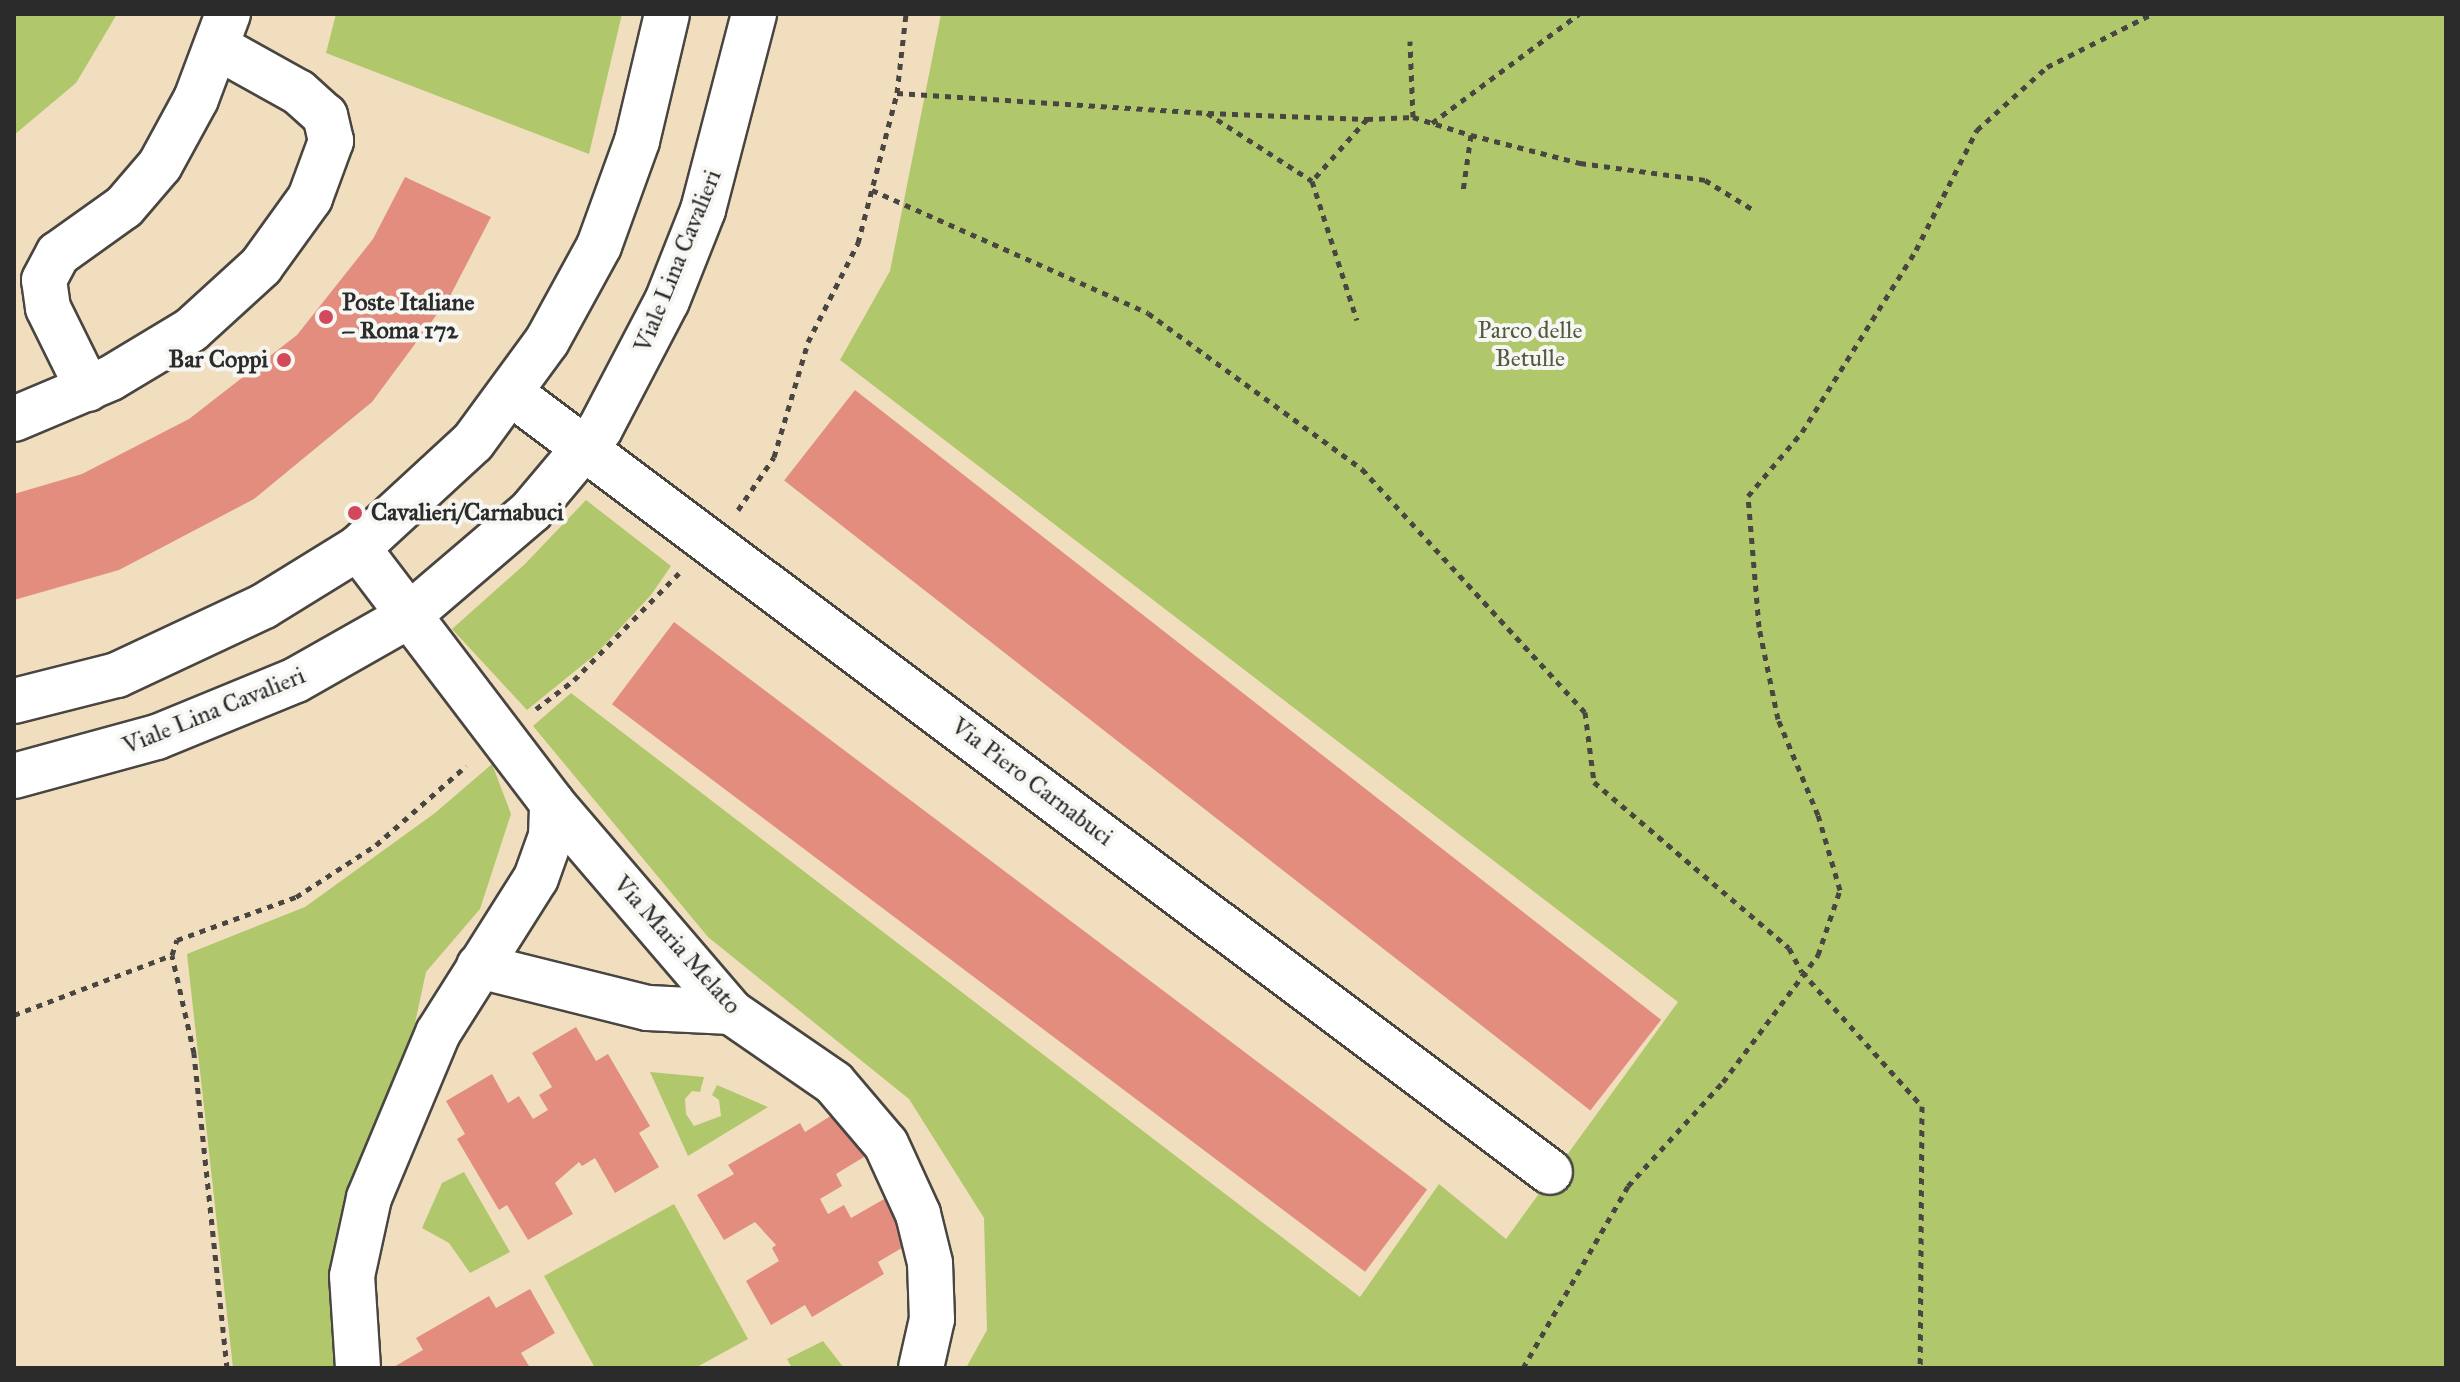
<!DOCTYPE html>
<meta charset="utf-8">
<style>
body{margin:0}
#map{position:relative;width:2460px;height:1382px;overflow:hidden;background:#f1debf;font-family:"IM FELL Great Primer",serif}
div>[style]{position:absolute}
.green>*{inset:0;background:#b1c76b}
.building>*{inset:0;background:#e28d7e;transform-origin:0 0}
.path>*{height:5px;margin-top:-2.5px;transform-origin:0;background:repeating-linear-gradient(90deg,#494641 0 6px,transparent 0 12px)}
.roads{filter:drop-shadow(2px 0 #494641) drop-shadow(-2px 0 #494641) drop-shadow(0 2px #494641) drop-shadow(0 -2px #494641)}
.minor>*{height:44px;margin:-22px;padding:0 22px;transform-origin:22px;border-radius:22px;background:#fff}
.dots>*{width:22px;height:22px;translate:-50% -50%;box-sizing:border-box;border:4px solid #f6f6f2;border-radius:50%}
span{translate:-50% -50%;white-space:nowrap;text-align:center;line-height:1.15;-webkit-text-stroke:8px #f6f6f2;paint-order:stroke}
.street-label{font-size:24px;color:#2b2b2b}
.poi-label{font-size:24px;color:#2b2b2b;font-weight:700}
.left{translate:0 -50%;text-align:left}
.right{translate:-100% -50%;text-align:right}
.park-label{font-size:24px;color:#535a3e}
.frame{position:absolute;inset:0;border:16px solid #2b2b2b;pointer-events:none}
</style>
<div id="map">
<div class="green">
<div style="clip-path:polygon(14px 14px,117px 14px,76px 83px,14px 135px)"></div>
<div style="clip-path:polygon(336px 14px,622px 14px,589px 154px,326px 53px)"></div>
<div style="clip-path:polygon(941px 14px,2446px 14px,2446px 1368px,966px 1368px,987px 1330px,984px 1218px,909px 1099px,708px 937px,533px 726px,571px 693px,1360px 1297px,1439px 1184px,1506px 1239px,1678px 1002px,840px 360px,890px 271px)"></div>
<div style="clip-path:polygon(586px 500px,671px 566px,651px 595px,596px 654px,527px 710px,452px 629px,525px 564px)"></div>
<div style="clip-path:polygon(492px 764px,511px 814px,480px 909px,426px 972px,341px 1368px,233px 1368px,187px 954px,305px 907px,435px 813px)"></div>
<div style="clip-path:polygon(650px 1072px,704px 1077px,700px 1092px,692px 1091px,685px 1099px,686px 1114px,694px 1126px,721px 1116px,719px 1100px,712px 1095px,717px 1085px,768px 1107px,688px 1156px)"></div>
<div style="clip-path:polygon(464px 1172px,510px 1252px,470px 1273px,449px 1243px,422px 1228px,442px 1183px)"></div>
<div style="clip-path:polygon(674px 1204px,748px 1339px,695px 1368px,595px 1368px,544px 1276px)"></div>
<div style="clip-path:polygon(823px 1341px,844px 1368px,792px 1368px,787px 1359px)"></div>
</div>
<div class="building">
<div style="clip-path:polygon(405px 177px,491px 217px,449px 298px,372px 402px,254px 499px,119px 570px,14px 600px,14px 494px,82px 474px,189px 419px,297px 335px,373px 239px)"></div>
<div style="left:855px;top:390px;width:1023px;height:115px;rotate:38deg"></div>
<div style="left:674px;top:622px;width:943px;height:103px;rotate:37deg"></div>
<div style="clip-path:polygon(576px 1027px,596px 1061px,608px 1054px,650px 1126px,639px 1133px,659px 1167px,615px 1193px,595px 1158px,582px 1166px,579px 1162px,555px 1183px,573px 1214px,528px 1240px,507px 1205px,499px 1210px,457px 1139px,465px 1134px,446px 1101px,492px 1074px,508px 1103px,519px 1096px,533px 1119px,548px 1110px,539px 1095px,552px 1087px,532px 1053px)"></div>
<div style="clip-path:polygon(837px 1112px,864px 1157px,836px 1174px,842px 1186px,820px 1199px,828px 1214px,844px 1205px,851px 1218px,886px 1198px,912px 1242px,878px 1262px,884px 1274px,812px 1317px,805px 1305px,771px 1325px,746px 1281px,779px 1261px,772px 1248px,776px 1245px,755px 1222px,724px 1240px,697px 1195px,734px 1174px,728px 1165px,800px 1123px,805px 1132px)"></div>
<div style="clip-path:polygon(530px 1289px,555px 1333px,521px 1353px,529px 1366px,392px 1368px,423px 1350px,416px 1338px,489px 1296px,496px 1308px)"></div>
</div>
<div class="path">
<div style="left:897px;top:93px;width:80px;rotate:-83.5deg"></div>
<div style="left:1208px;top:113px;width:159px;rotate:2.2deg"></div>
<div style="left:1367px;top:119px;width:83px;rotate:131.6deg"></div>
<div style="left:1413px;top:117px;width:61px;rotate:17.2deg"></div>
<div style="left:1471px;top:135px;width:57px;rotate:98.1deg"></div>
<div style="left:1367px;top:119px;width:46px;rotate:-2.5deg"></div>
<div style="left:1413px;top:117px;width:76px;rotate:-92.3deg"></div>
<div style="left:1432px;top:123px;width:183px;rotate:-36.6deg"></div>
<div style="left:1471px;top:135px;width:113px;rotate:14.4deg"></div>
<div style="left:1580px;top:163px;width:126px;rotate:7.7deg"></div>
<div style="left:1705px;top:180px;width:55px;rotate:31.7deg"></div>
<div style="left:872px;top:190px;width:302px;rotate:24deg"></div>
<div style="left:1148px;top:313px;width:265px;rotate:36.1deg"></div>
<div style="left:1362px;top:469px;width:330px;rotate:47.5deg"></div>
<div style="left:1585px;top:712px;width:71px;rotate:82.7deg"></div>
<div style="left:1594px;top:782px;width:256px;rotate:40.4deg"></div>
<div style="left:1789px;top:948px;width:27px;rotate:62deg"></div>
<div style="left:1802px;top:972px;width:180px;rotate:48.2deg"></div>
<div style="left:1922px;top:1106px;width:262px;rotate:90.4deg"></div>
<div style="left:738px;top:510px;width:64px;rotate:-55.8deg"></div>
<div style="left:774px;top:457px;width:120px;rotate:-73.5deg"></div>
<div style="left:808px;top:342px;width:111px;rotate:-63.2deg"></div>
<div style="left:858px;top:243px;width:155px;rotate:-75.4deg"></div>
<div style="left:897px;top:93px;width:311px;rotate:3.7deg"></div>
<div style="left:1207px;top:113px;width:125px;rotate:32.9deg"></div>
<div style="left:1312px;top:181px;width:146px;rotate:72.1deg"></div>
<div style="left:536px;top:709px;width:48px;rotate:-37.3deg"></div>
<div style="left:574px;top:680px;width:150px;rotate:-45.5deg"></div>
<div style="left:14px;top:1015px;width:169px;rotate:-20.8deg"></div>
<div style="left:227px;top:1368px;width:317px;rotate:-96deg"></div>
<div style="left:194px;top:1053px;width:100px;rotate:-102.7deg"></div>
<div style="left:172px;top:955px;width:16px;rotate:-72deg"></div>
<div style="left:177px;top:940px;width:127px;rotate:-19.9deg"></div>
<div style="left:296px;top:897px;width:95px;rotate:-33deg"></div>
<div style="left:376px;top:845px;width:120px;rotate:-41.3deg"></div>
<div style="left:1523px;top:1368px;width:210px;rotate:-60deg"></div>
<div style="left:1628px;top:1186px;width:141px;rotate:-47.6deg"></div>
<div style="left:1723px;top:1082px;width:159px;rotate:-53.2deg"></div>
<div style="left:1818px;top:955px;width:69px;rotate:-71.3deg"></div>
<div style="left:1840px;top:890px;width:78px;rotate:-106.3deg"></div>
<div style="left:1818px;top:815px;width:104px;rotate:-112.6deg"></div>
<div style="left:1778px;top:719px;width:94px;rotate:-101.7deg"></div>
<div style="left:1759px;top:627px;width:131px;rotate:-94.8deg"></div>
<div style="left:1748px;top:496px;width:84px;rotate:-49.8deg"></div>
<div style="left:1802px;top:432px;width:215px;rotate:-57.9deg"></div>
<div style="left:1916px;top:250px;width:135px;rotate:-63.1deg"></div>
<div style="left:1977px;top:130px;width:94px;rotate:-42deg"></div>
<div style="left:2047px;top:67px;width:118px;rotate:-26.8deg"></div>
</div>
<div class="roads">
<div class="minor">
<div style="left:88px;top:389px;width:90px;rotate:-116.3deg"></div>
<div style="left:48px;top:308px;width:28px;rotate:-98deg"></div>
<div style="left:44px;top:280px;width:30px;rotate:-62deg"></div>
<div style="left:58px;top:254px;width:81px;rotate:-35.5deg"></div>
<div style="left:124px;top:207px;width:55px;rotate:-49.4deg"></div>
<div style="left:160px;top:165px;width:75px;rotate:-61.4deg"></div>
<div style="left:196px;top:99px;width:91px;rotate:-69.4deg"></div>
<div style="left:512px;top:394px;width:1297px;rotate:36.85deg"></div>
<div style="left:14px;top:419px;width:105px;rotate:-22.9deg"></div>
<div style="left:111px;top:378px;width:93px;rotate:-31deg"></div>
<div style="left:191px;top:330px;width:95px;rotate:-42.4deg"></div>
<div style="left:261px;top:266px;width:84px;rotate:-54.2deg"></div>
<div style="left:310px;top:198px;width:61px;rotate:-69.8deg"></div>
<div style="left:331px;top:141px;width:26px;rotate:-103deg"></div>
<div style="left:325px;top:116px;width:36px;rotate:-138deg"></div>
<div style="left:298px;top:92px;width:93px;rotate:-150.9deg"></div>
<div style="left:358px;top:548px;width:320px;rotate:52.7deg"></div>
<div style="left:552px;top:803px;width:275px;rotate:49.4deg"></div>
<div style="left:731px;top:1012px;width:125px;rotate:34.6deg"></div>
<div style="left:834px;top:1083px;width:80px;rotate:49.6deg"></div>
<div style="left:886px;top:1144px;width:77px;rotate:65.4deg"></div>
<div style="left:918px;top:1214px;width:50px;rotate:76.2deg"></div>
<div style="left:930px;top:1263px;width:56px;rotate:88deg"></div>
<div style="left:932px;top:1319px;width:50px;rotate:102.7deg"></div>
<div style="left:14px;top:701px;width:106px;rotate:-14.2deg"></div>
<div style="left:117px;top:675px;width:162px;rotate:-25.1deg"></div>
<div style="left:264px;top:606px;width:110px;rotate:-31.7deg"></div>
<div style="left:358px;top:548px;width:156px;rotate:-42.7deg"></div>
<div style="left:473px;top:442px;width:125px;rotate:-53.8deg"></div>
<div style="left:547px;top:341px;width:108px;rotate:-61.3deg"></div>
<div style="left:599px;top:246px;width:112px;rotate:-70.1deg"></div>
<div style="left:637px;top:141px;width:130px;rotate:-76.7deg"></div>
<div style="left:14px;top:776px;width:148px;rotate:-15.3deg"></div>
<div style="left:157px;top:737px;width:150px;rotate:-22.3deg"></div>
<div style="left:296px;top:680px;width:128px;rotate:-29.6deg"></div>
<div style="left:407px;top:617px;width:163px;rotate:-40.5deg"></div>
<div style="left:531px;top:511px;width:107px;rotate:-49.9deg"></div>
<div style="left:600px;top:429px;width:144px;rotate:-62.4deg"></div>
<div style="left:667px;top:301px;width:98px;rotate:-68.4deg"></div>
<div style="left:703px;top:210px;width:203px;rotate:-75.4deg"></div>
<div style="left:479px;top:966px;width:174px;rotate:14deg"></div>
<div style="left:648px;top:1008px;width:83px;rotate:2.8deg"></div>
<div style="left:358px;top:1368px;width:92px;rotate:-93.7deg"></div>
<div style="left:352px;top:1276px;width:80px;rotate:-77.7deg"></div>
<div style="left:369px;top:1198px;width:179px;rotate:-67.3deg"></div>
<div style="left:438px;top:1033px;width:183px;rotate:-57.7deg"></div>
<div style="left:536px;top:878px;width:45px;rotate:-70.3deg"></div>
<div style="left:551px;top:836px;width:33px;rotate:-88deg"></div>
</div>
</div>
<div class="dots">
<div style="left:326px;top:317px;background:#d1495b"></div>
<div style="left:284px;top:360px;background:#d1495b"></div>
<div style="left:355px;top:513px;background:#d1495b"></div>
</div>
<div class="street-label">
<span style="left:678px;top:261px;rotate:-68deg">Viale Lina Cavalieri</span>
<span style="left:214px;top:711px;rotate:-22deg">Viale Lina Cavalieri</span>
<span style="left:1032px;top:782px;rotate:37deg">Via Piero Carnabuci</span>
<span style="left:677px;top:945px;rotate:48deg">Via Maria Melato</span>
</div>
<div class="poi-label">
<span class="left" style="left:342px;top:317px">Poste Italiane<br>– Roma 172</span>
<span class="right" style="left:268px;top:360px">Bar Coppi</span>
<span class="left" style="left:371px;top:513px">Cavalieri/Carnabuci</span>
</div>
<div class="park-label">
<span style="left:1530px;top:345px">Parco delle<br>Betulle</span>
</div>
<div class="frame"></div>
</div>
